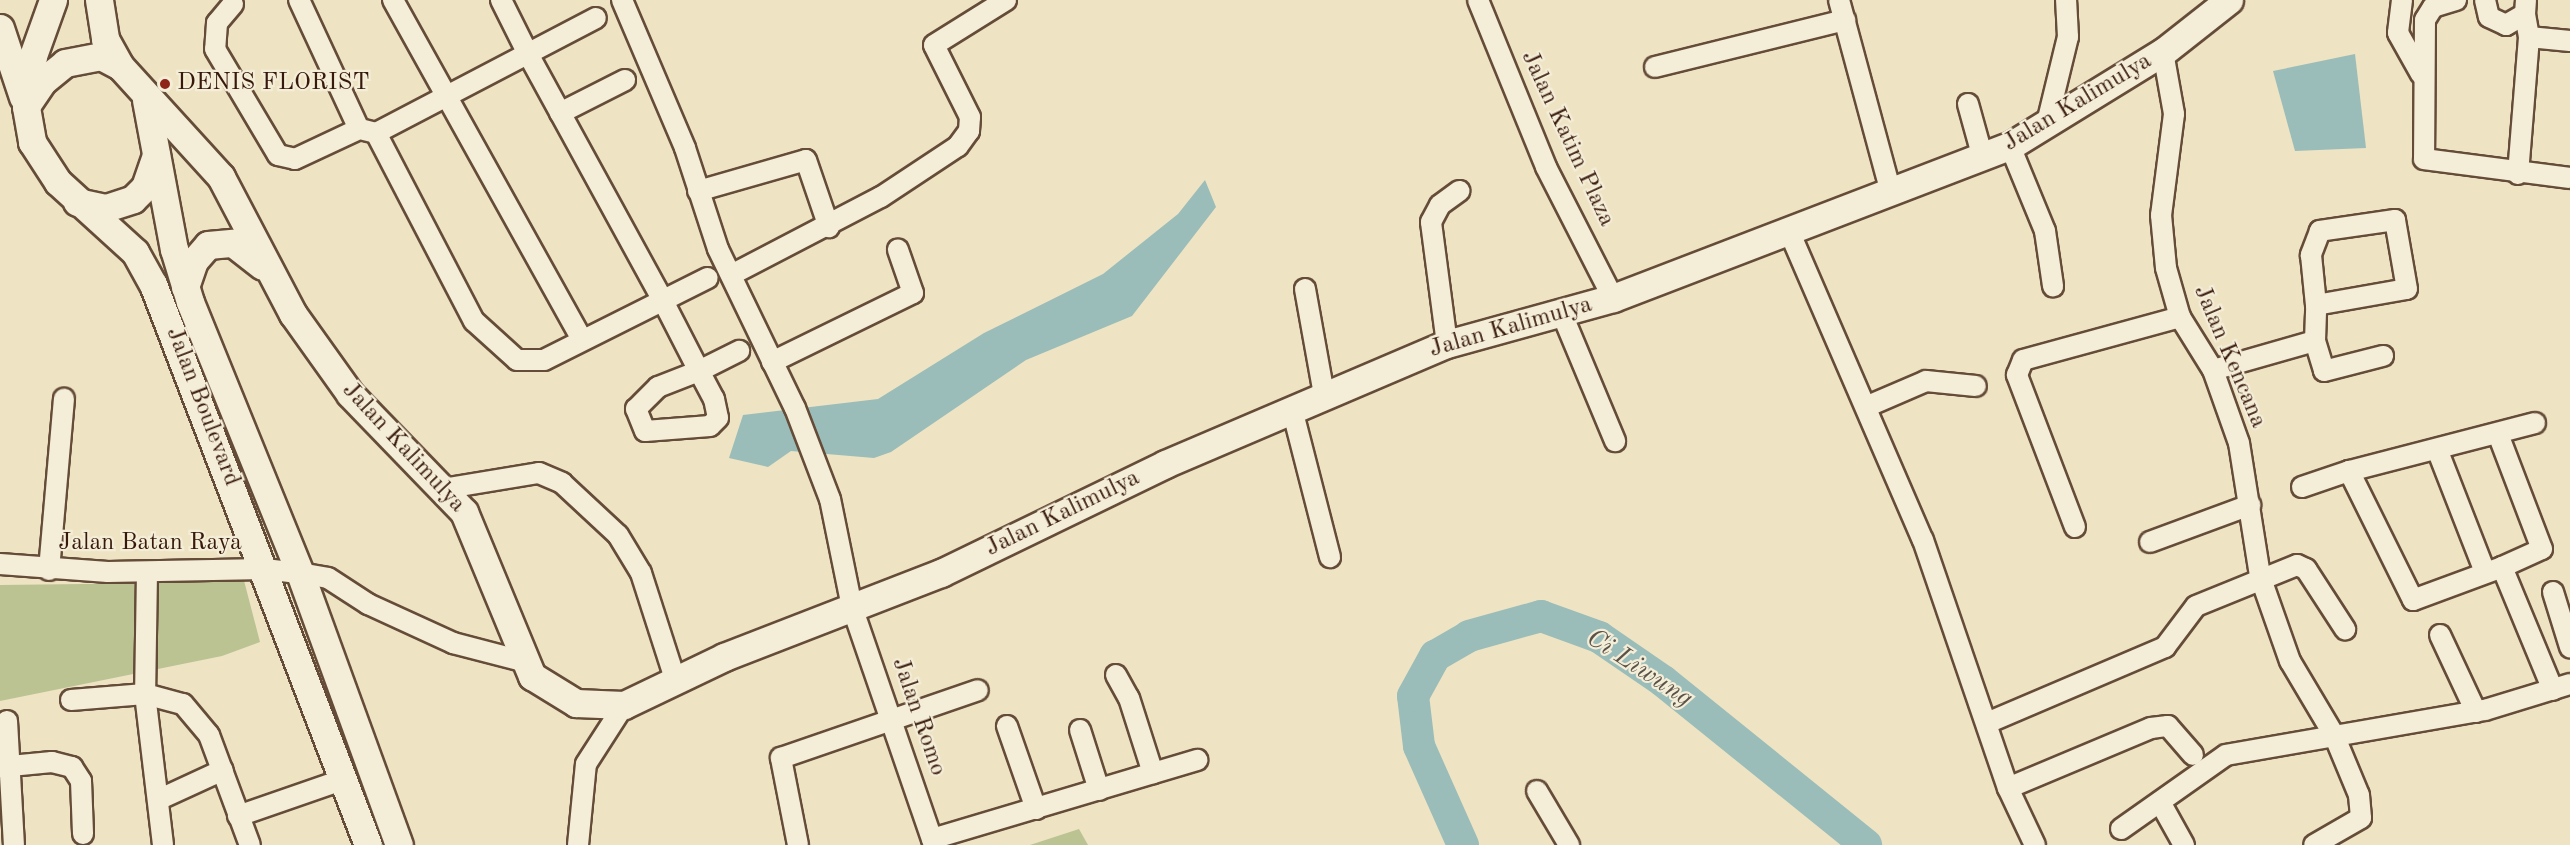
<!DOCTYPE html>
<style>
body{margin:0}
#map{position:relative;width:2570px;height:845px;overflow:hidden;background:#eee3c3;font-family:"Old Standard TT",serif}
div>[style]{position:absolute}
.green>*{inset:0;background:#bbc392}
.water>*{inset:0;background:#9abdb9}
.river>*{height:32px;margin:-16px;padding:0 16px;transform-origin:16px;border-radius:16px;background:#9abdb9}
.roads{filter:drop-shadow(2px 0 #654c38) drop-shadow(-2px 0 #654c38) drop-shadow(0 2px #654c38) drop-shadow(0 -2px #654c38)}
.street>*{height:20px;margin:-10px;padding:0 10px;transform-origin:10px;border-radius:10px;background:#f4edd8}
.secondary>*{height:27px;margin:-13.5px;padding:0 13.5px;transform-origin:13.5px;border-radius:13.5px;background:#f4edd8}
.dots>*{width:16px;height:16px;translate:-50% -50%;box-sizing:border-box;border:3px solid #f4edd8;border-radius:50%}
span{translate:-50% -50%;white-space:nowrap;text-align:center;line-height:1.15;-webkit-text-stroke:4.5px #f4edd8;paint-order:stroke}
.poi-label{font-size:24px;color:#37190a}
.left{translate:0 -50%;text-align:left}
.street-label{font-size:24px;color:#37190a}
.water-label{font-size:26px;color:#5a5247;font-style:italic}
</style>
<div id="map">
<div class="green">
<div style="clip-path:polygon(241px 569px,260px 642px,222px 656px,0 701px,0 585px,167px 583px)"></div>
<div style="clip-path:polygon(1079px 829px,1088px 845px,1030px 845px)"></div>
</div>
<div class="water">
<div style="clip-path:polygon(2355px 54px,2366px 148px,2295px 151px,2273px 71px)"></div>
<div style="clip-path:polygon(1205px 180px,1216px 207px,1132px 316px,1026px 360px,891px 452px,874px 458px,791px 451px,768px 467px,729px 458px,743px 415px,878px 399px,984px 333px,1103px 274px,1178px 214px)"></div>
</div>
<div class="river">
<div style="left:1463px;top:845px;width:108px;rotate:-114deg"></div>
<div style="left:1419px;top:746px;width:50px;rotate:-96.8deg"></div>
<div style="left:1413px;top:696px;width:46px;rotate:-61.2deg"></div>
<div style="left:1435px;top:656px;width:39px;rotate:-30deg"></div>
<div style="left:1469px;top:636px;width:75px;rotate:-15.5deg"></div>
<div style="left:1541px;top:616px;width:62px;rotate:19.9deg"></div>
<div style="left:1599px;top:637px;width:78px;rotate:34.5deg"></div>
<div style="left:1663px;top:681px;width:261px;rotate:38.9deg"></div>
</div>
<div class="roads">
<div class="street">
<div style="left:393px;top:0;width:389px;rotate:60.9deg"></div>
<div style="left:501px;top:0;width:60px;rotate:63.4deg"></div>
<div style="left:528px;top:54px;width:277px;rotate:61.3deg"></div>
<div style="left:661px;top:297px;width:83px;rotate:62.8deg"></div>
<div style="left:699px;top:371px;width:32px;rotate:62deg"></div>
<div style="left:714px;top:399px;width:19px;rotate:78deg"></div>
<div style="left:718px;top:418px;width:11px;rotate:135deg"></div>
<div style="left:710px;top:426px;width:65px;rotate:175.6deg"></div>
<div style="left:645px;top:431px;width:24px;rotate:-112deg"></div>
<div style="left:636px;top:409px;width:31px;rotate:-45deg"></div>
<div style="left:658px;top:387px;width:44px;rotate:-21.3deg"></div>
<div style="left:699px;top:371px;width:45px;rotate:-26.6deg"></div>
<div style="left:622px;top:0;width:161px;rotate:66.9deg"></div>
<div style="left:685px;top:148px;width:106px;rotate:71.9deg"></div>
<div style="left:718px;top:249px;width:177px;rotate:64.2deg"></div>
<div style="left:795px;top:408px;width:97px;rotate:69deg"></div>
<div style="left:830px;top:499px;width:110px;rotate:78.5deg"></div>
<div style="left:852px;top:607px;width:252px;rotate:71deg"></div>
<div style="left:1478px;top:0;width:180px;rotate:67.8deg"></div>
<div style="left:1546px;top:167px;width:147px;rotate:62.9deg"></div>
<div style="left:1839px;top:0;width:196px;rotate:74.9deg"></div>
<div style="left:2402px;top:0;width:33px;rotate:97deg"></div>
<div style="left:2398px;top:33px;width:47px;rotate:60.7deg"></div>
<div style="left:2456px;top:0;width:24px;rotate:163deg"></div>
<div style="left:2433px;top:7px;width:15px;rotate:122deg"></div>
<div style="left:2425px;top:20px;width:139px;rotate:90.4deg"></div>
<div style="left:2424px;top:159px;width:147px;rotate:7.4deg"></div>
<div style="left:2485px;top:0;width:17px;rotate:77deg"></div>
<div style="left:2489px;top:17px;width:19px;rotate:25deg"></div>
<div style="left:2506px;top:25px;width:22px;rotate:-30deg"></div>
<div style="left:2525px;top:14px;width:14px;rotate:-86deg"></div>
<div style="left:233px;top:4px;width:25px;rotate:130deg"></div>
<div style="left:217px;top:23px;width:26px;rotate:94deg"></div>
<div style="left:215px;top:49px;width:123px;rotate:59.3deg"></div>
<div style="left:278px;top:155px;width:17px;rotate:13deg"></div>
<div style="left:295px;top:159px;width:71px;rotate:-25.1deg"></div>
<div style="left:359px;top:129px;width:142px;rotate:-114.9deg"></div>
<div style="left:2529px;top:37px;width:41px;rotate:5.6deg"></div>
<div style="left:2163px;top:52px;width:63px;rotate:79.9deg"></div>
<div style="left:2174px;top:114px;width:102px;rotate:97.3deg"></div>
<div style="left:2161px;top:215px;width:53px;rotate:84.6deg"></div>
<div style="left:2166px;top:268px;width:51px;rotate:74.1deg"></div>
<div style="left:2180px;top:317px;width:62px;rotate:58.1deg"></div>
<div style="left:2213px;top:370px;width:77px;rotate:70.4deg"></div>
<div style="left:2239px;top:443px;width:135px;rotate:81deg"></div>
<div style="left:2260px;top:576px;width:90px;rotate:70.6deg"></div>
<div style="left:2290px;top:661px;width:86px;rotate:59.3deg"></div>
<div style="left:2334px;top:735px;width:65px;rotate:67.4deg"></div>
<div style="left:2359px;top:795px;width:23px;rotate:85deg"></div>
<div style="left:2361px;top:818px;width:54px;rotate:150.1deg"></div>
<div style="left:1655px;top:67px;width:196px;rotate:-13.9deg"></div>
<div style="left:1968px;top:104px;width:56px;rotate:74.5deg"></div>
<div style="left:560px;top:113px;width:73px;rotate:-26.9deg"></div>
<div style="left:2046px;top:127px;width:93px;rotate:-76.3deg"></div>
<div style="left:2068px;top:37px;width:37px;rotate:-93deg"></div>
<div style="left:364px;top:130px;width:12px;rotate:14deg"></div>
<div style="left:376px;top:133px;width:248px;rotate:-27.6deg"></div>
<div style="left:376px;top:133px;width:212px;rotate:62.5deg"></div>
<div style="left:474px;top:321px;width:58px;rotate:42.2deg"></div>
<div style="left:517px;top:360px;width:27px"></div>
<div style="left:544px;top:360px;width:183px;rotate:-26.6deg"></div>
<div style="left:2010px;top:146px;width:92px;rotate:67.6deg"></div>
<div style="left:2045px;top:231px;width:56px;rotate:81.7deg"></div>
<div style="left:2518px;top:174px;width:137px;rotate:-85.4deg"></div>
<div style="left:2529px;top:37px;width:23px;rotate:-100deg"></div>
<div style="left:698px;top:191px;width:112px;rotate:-16deg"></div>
<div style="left:806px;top:160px;width:71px;rotate:71.1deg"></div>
<div style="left:1789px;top:231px;width:337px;rotate:66.6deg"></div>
<div style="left:1923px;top:540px;width:262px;rotate:71.1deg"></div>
<div style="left:2008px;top:788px;width:63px;rotate:64.7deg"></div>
<div style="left:731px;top:275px;width:169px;rotate:-27.5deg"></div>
<div style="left:881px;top:197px;width:92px;rotate:-33.5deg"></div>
<div style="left:958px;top:146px;width:19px;rotate:-54deg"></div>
<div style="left:969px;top:131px;width:14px;rotate:-86deg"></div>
<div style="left:970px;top:117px;width:80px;rotate:-116.6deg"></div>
<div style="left:934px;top:45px;width:85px;rotate:-32deg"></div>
<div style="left:1305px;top:289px;width:108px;rotate:79.8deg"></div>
<div style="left:1562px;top:314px;width:138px;rotate:67.3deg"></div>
<div style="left:2315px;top:341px;width:36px;rotate:-88deg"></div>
<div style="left:2316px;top:305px;width:92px;rotate:-10deg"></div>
<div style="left:2407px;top:289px;width:70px;rotate:-99.9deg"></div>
<div style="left:2395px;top:220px;width:76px;rotate:171.7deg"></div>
<div style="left:2320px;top:231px;width:26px;rotate:111deg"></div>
<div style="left:2311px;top:255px;width:50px;rotate:84.3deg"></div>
<div style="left:1447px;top:344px;width:123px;rotate:-97.5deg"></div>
<div style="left:1431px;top:222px;width:19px;rotate:-62deg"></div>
<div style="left:1440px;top:205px;width:24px;rotate:-36deg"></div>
<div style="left:772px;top:362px;width:157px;rotate:-26.1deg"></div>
<div style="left:913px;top:293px;width:46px;rotate:-109.2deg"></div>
<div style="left:2213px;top:370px;width:106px;rotate:-15.9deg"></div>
<div style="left:2315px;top:341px;width:31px;rotate:73deg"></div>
<div style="left:2324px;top:371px;width:61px;rotate:-14.3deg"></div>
<div style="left:1868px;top:406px;width:63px;rotate:-23.3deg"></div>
<div style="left:1926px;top:381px;width:50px;rotate:5.7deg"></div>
<div style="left:1292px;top:409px;width:153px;rotate:75.6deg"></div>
<div style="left:2535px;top:423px;width:192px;rotate:165.5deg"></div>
<div style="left:2349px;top:471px;width:144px;rotate:63.6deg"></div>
<div style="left:2413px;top:600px;width:95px;rotate:-20.3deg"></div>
<div style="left:2502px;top:567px;width:133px;rotate:67.5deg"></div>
<div style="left:2498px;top:434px;width:123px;rotate:69.1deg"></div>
<div style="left:2542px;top:549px;width:44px;rotate:155.8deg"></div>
<div style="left:2437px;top:449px;width:132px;rotate:68.7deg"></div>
<div style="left:2302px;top:487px;width:50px;rotate:-18.8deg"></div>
<div style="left:442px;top:489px;width:98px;rotate:-9.4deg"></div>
<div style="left:539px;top:473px;width:25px;rotate:23deg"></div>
<div style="left:562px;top:483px;width:76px;rotate:42.9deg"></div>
<div style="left:618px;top:535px;width:44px;rotate:58.8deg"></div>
<div style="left:641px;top:573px;width:114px;rotate:72.2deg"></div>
<div style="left:2075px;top:527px;width:163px;rotate:-110.9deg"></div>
<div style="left:2017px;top:375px;width:16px;rotate:-68deg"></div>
<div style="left:2023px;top:360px;width:163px;rotate:-15.3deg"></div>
<div style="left:2150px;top:542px;width:107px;rotate:-20.3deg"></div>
<div style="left:0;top:564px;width:108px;rotate:4.2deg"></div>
<div style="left:108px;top:572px;width:157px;rotate:-1.1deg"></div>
<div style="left:265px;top:569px;width:35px;rotate:7deg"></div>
<div style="left:300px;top:573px;width:28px;rotate:10deg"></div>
<div style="left:328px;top:578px;width:48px;rotate:33deg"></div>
<div style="left:368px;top:604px;width:94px;rotate:24.6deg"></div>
<div style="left:453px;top:643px;width:71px;rotate:14.6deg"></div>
<div style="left:49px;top:570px;width:172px;rotate:-85deg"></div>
<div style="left:147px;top:572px;width:122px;rotate:90.9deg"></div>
<div style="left:145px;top:694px;width:152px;rotate:83.2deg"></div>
<div style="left:2553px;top:592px;width:58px;rotate:72.8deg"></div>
<div style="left:2440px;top:635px;width:85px;rotate:64.9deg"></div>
<div style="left:1116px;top:675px;width:26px;rotate:61deg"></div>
<div style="left:1129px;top:698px;width:79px;rotate:72.3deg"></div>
<div style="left:71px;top:700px;width:74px;rotate:-4.6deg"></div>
<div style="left:145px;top:694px;width:39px;rotate:15deg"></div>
<div style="left:183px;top:704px;width:40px;rotate:50deg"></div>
<div style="left:209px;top:735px;width:117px;rotate:69.6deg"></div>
<div style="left:7px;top:721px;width:124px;rotate:86.8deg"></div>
<div style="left:1987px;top:723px;width:194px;rotate:-23.1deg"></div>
<div style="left:2165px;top:647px;width:51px;rotate:-52.9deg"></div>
<div style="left:2196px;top:606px;width:109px;rotate:-22.1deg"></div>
<div style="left:2297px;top:565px;width:10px;rotate:24deg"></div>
<div style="left:2306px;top:569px;width:72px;rotate:57deg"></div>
<div style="left:1007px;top:726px;width:88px;rotate:70.7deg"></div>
<div style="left:1080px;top:730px;width:63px;rotate:72.4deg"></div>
<div style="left:0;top:767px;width:52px;rotate:-5.5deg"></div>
<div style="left:52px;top:762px;width:21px;rotate:14deg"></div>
<div style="left:72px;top:767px;width:17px;rotate:57deg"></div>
<div style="left:81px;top:781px;width:53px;rotate:87.8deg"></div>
<div style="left:2008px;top:788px;width:155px;rotate:-22.8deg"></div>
<div style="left:2151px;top:728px;width:17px;rotate:-7deg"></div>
<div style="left:2168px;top:726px;width:38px;rotate:49deg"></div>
<div style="left:1537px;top:791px;width:63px;rotate:59.3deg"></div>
<div style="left:160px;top:799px;width:69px;rotate:-24.7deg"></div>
<div style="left:2160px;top:802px;width:49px;rotate:60.8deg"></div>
<div style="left:238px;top:816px;width:113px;rotate:-19.1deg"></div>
<div style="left:2121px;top:829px;width:128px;rotate:-35.2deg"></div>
<div style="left:2226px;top:755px;width:263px;rotate:-9.9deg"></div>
<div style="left:2485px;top:710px;width:89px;rotate:-17deg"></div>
<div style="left:932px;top:839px;width:277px;rotate:-16.6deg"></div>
<div style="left:578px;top:845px;width:81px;rotate:-84.4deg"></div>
<div style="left:586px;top:764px;width:70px;rotate:-57.2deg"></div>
<div style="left:798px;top:845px;width:89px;rotate:-101.1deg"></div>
<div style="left:781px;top:758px;width:208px;rotate:-19deg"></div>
</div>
<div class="secondary">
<div style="left:53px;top:0;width:59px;rotate:109.7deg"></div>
<div style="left:33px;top:56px;width:51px;rotate:97.8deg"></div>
<div style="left:26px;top:107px;width:36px;rotate:80deg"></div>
<div style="left:32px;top:142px;width:48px;rotate:57deg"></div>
<div style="left:58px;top:182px;width:104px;rotate:42.3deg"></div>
<div style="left:135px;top:252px;width:37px;rotate:61deg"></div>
<div style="left:153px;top:284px;width:601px;rotate:69.03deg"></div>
<div style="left:99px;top:0;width:39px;rotate:81deg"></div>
<div style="left:105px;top:39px;width:31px;rotate:61deg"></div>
<div style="left:120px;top:66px;width:150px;rotate:47.7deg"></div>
<div style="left:221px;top:177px;width:155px;rotate:62.3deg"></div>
<div style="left:293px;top:314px;width:98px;rotate:54.5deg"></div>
<div style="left:350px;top:394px;width:164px;rotate:46deg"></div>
<div style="left:464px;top:512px;width:178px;rotate:67.5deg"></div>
<div style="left:532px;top:676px;width:52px;rotate:31.5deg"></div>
<div style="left:576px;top:703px;width:48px;rotate:2.4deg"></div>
<div style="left:624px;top:705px;width:111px;rotate:-25.6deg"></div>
<div style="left:724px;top:657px;width:233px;rotate:-21.2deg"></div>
<div style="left:941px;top:573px;width:249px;rotate:-25.9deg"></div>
<div style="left:1165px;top:464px;width:306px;rotate:-23.1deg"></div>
<div style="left:1447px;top:344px;width:172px;rotate:-15.5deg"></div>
<div style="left:1613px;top:298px;width:425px;rotate:-21deg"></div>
<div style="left:2010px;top:146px;width:180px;rotate:-31.6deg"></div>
<div style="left:2163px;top:52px;width:84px;rotate:-38.2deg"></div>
<div style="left:0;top:28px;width:73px;rotate:71.6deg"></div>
<div style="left:146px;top:100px;width:152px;rotate:79.4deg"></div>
<div style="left:174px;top:249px;width:55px;rotate:73.2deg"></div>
<div style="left:190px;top:302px;width:292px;rotate:67.9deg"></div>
<div style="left:300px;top:573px;width:289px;rotate:70deg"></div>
<div style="left:28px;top:103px;width:27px;rotate:-56deg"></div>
<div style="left:43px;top:81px;width:28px;rotate:-39deg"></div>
<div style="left:65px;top:63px;width:37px;rotate:-11deg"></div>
<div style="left:101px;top:56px;width:21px;rotate:28deg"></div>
<div style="left:77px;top:202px;width:30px;rotate:12deg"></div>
<div style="left:106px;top:208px;width:28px;rotate:-18deg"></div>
<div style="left:133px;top:199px;width:17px;rotate:-45deg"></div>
<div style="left:145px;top:187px;width:34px;rotate:-71deg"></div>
<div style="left:185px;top:287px;width:28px;rotate:-71deg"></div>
<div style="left:194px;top:261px;width:21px;rotate:-49deg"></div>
<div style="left:208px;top:245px;width:25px;rotate:-5deg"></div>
<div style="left:233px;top:243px;width:37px;rotate:38deg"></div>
</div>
</div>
<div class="dots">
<div style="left:165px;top:84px;background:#8f2418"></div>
</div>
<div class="poi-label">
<span class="left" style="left:177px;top:84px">DENIS FLORIST</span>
</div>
<div class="street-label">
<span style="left:2078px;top:103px;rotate:-31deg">Jalan Kalimulya</span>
<span style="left:1567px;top:139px;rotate:65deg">Jalan Katim Plaza</span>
<span style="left:1511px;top:328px;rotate:-16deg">Jalan Kalimulya</span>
<span style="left:2229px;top:357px;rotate:67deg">Jalan Kencana</span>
<span style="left:202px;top:407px;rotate:69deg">Jalan Boulevard</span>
<span style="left:403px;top:448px;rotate:47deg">Jalan Kalimulya</span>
<span style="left:1063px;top:514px;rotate:-26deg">Jalan Kalimulya</span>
<span style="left:150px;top:544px">Jalan Batan Raya</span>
<span style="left:918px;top:717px;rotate:71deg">Jalan Romo</span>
</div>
<div class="water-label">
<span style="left:1639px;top:669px;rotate:33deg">Ci Liwung</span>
</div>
</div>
